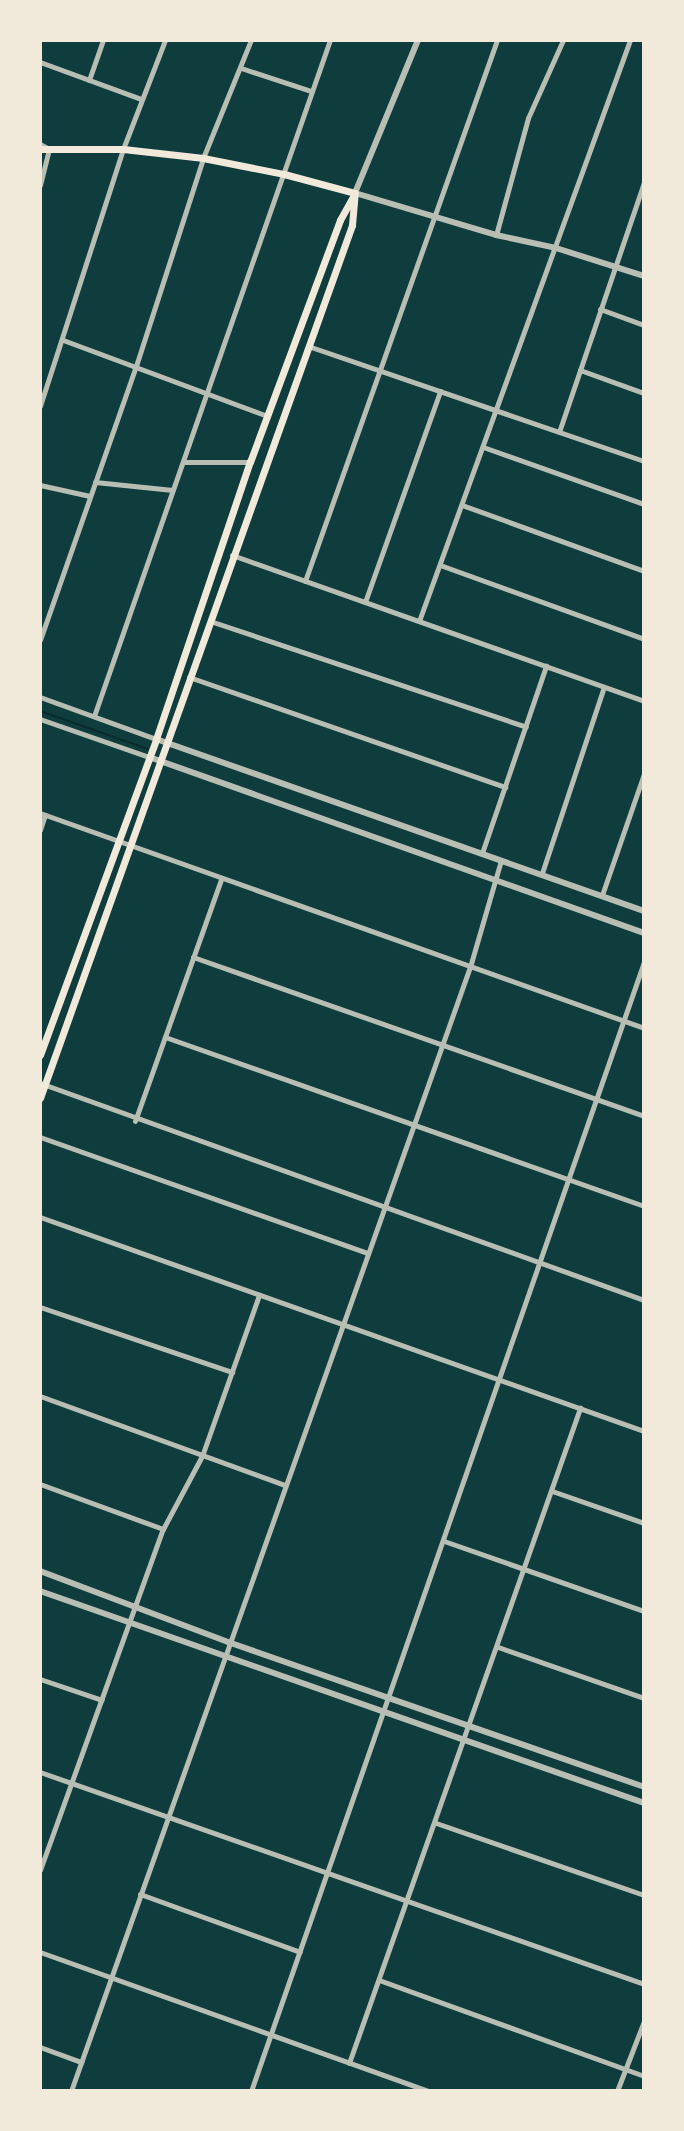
<!DOCTYPE html>
<style>
body{margin:0}
#map{position:relative;width:684px;height:2131px;overflow:hidden;background:#0f3d3e;font-family:"Archivo Narrow",sans-serif}
div>[style]{position:absolute}
.stream>*{height:2px;margin:-1px;padding:0 1px;transform-origin:1px;border-radius:1px;background:#0a2a2b}
.minor>*{height:5px;margin:-2.5px;padding:0 2.5px;transform-origin:2.5px;border-radius:2.5px;background:#b8beb3}
.tertiary>*{height:6px;margin:-3px;padding:0 3px;transform-origin:3px;border-radius:3px;background:#b8beb3}
.secondary>*{height:7px;margin:-3.5px;padding:0 3.5px;transform-origin:3.5px;border-radius:3.5px;background:#f1e9da}
span{translate:-50% -50%;white-space:nowrap;text-align:center;line-height:1.15;-webkit-text-stroke:8px #f1e9da;paint-order:stroke}
.frame{position:absolute;inset:0;border:42px solid #f1e9da;pointer-events:none}
</style>
<div id="map">
<div class="stream">
<div style="left:40px;top:711px;width:114px;rotate:19.4deg"></div>
</div>
<div class="minor">
<div style="left:40px;top:62px;width:108px;rotate:20.1deg"></div>
<div style="left:241px;top:68px;width:74px;rotate:18.2deg"></div>
<div style="left:89px;top:80px;width:42px;rotate:-70.7deg"></div>
<div style="left:40px;top:144px;width:10px;rotate:29deg"></div>
<div style="left:49px;top:149px;width:37px;rotate:104deg"></div>
<div style="left:496px;top:235px;width:121px;rotate:-74.7deg"></div>
<div style="left:528px;top:118px;width:85px;rotate:-65.8deg"></div>
<div style="left:600px;top:309px;width:47px;rotate:20deg"></div>
<div style="left:63px;top:340px;width:218px;rotate:20.4deg"></div>
<div style="left:308px;top:346px;width:355px;rotate:18.9deg"></div>
<div style="left:580px;top:370px;width:68px;rotate:19.8deg"></div>
<div style="left:40px;top:406px;width:270px;rotate:-72.1deg"></div>
<div style="left:123px;top:149px;width:117px;rotate:-68.9deg"></div>
<div style="left:559px;top:432px;width:264px;rotate:-71.2deg"></div>
<div style="left:483px;top:447px;width:171px;rotate:19.5deg"></div>
<div style="left:183px;top:462px;width:67px"></div>
<div style="left:95px;top:482px;width:78px;rotate:5.9deg"></div>
<div style="left:40px;top:485px;width:51px;rotate:12.4deg"></div>
<div style="left:462px;top:505px;width:194px;rotate:19.9deg"></div>
<div style="left:232px;top:555px;width:437px;rotate:19.5deg"></div>
<div style="left:440px;top:565px;width:217px;rotate:19.9deg"></div>
<div style="left:305px;top:581px;width:574px;rotate:-70.46deg"></div>
<div style="left:365px;top:602px;width:224px;rotate:-70.4deg"></div>
<div style="left:210px;top:621px;width:333px;rotate:18.5deg"></div>
<div style="left:419px;top:621px;width:618px;rotate:-70.04deg"></div>
<div style="left:40px;top:640px;width:290px;rotate:-70.7deg"></div>
<div style="left:136px;top:366px;width:219px;rotate:-72.1deg"></div>
<div style="left:203px;top:158px;width:127px;rotate:-67.9deg"></div>
<div style="left:189px;top:677px;width:335px;rotate:19.2deg"></div>
<div style="left:40px;top:697px;width:123px;rotate:19.9deg"></div>
<div style="left:94px;top:716px;width:716px;rotate:-70.76deg"></div>
<div style="left:40px;top:719px;width:115px;rotate:19.2deg"></div>
<div style="left:40px;top:813px;width:641px;rotate:19.59deg"></div>
<div style="left:40px;top:830px;width:16px;rotate:-72deg"></div>
<div style="left:482px;top:853px;width:198px;rotate:-71.1deg"></div>
<div style="left:542px;top:873px;width:196px;rotate:-71.6deg"></div>
<div style="left:602px;top:895px;width:128px;rotate:-70.9deg"></div>
<div style="left:193px;top:957px;width:478px;rotate:19.4deg"></div>
<div style="left:165px;top:1037px;width:508px;rotate:19.43deg"></div>
<div style="left:40px;top:1083px;width:642px;rotate:19.76deg"></div>
<div style="left:135px;top:1121px;width:256px;rotate:-70.4deg"></div>
<div style="left:40px;top:1137px;width:347px;rotate:19.5deg"></div>
<div style="left:40px;top:1217px;width:641px;rotate:19.51deg"></div>
<div style="left:40px;top:1307px;width:203px;rotate:18.7deg"></div>
<div style="left:40px;top:1396px;width:260px;rotate:20deg"></div>
<div style="left:40px;top:1484px;width:131px;rotate:20.1deg"></div>
<div style="left:552px;top:1491px;width:97px;rotate:19.2deg"></div>
<div style="left:444px;top:1541px;width:212px;rotate:19.3deg"></div>
<div style="left:498px;top:1647px;width:155px;rotate:19.3deg"></div>
<div style="left:40px;top:1679px;width:65px;rotate:18.7deg"></div>
<div style="left:40px;top:1772px;width:640px;rotate:19.34deg"></div>
<div style="left:436px;top:1823px;width:220px;rotate:19.1deg"></div>
<div style="left:40px;top:1870px;width:363px;rotate:-70.2deg"></div>
<div style="left:163px;top:1529px;width:83px;rotate:-61.9deg"></div>
<div style="left:202px;top:1456px;width:171px;rotate:-70.5deg"></div>
<div style="left:140px;top:1894px;width:170px;rotate:19.9deg"></div>
<div style="left:40px;top:1952px;width:412px;rotate:19.7deg"></div>
<div style="left:379px;top:1980px;width:282px;rotate:19.9deg"></div>
<div style="left:40px;top:2047px;width:44px;rotate:20.1deg"></div>
<div style="left:349px;top:2063px;width:695px;rotate:-70.57deg"></div>
<div style="left:71px;top:2091px;width:1193px;rotate:-70.46deg"></div>
<div style="left:470px;top:967px;width:111px;rotate:-73.8deg"></div>
<div style="left:251px;top:2091px;width:1195px;rotate:-70.81deg"></div>
<div style="left:617px;top:2091px;width:75px;rotate:-68.9deg"></div>
</div>
<div class="tertiary">
<div style="left:418px;top:40px;width:165px;rotate:112.4deg"></div>
<div style="left:355px;top:193px;width:147px;rotate:16.6deg"></div>
<div style="left:496px;top:235px;width:61px;rotate:12.2deg"></div>
<div style="left:556px;top:248px;width:92px;rotate:17.7deg"></div>
<div style="left:156px;top:739px;width:517px;rotate:19.42deg"></div>
<div style="left:149px;top:757px;width:525px;rotate:19.57deg"></div>
<div style="left:40px;top:1571px;width:201px;rotate:20.7deg"></div>
<div style="left:228px;top:1642px;width:441px;rotate:19.2deg"></div>
<div style="left:40px;top:1591px;width:640px;rotate:19.34deg"></div>
</div>
<div class="secondary">
<div style="left:40px;top:149px;width:83px"></div>
<div style="left:123px;top:149px;width:81px;rotate:6.4deg"></div>
<div style="left:203px;top:158px;width:83px;rotate:11.2deg"></div>
<div style="left:284px;top:174px;width:73px;rotate:15deg"></div>
<div style="left:40px;top:1055px;width:337px;rotate:-69.8deg"></div>
<div style="left:156px;top:739px;width:293px;rotate:-71.3deg"></div>
<div style="left:250px;top:462px;width:258px;rotate:-69.6deg"></div>
<div style="left:340px;top:220px;width:29px;rotate:-61deg"></div>
<div style="left:40px;top:1098px;width:927px;rotate:-70.33deg"></div>
<div style="left:352px;top:225px;width:32px;rotate:-85deg"></div>
</div>
<div class="frame"></div>
</div>
